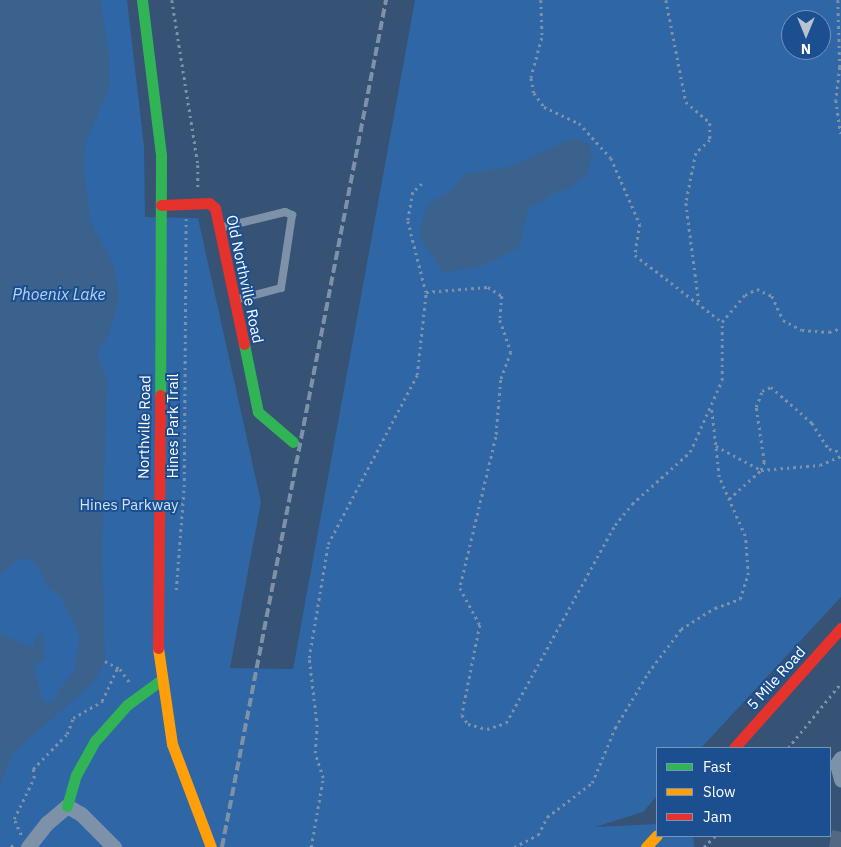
<!DOCTYPE html>
<style>
body{margin:0}
#map{position:relative;width:841px;height:847px;overflow:hidden;background:#365274;font-family:"IBM Plex Sans",sans-serif}
div>[style]{position:absolute}
.green>*{inset:0;background:#2f66a5}
.water>*{inset:0;background:#3b618d}
.building>*{inset:0;background:#526984}
.path>*{height:2.5px;margin-top:-1.25px;transform-origin:0;background:repeating-linear-gradient(90deg,#7d92a8 0 2.5px,transparent 0 6.5px)}
.lane>*{height:8px;margin:-4px;padding:0 4px;transform-origin:4px;border-radius:4px;background:#7d92a8}
.street>*{height:15px;margin:-7.5px;padding:0 7.5px;transform-origin:7.5px;border-radius:7.5px;background:#7d92a8}
.fast>*{height:11px;margin:-5.5px;padding:0 5.5px;transform-origin:5.5px;border-radius:5.5px;background:#30b455}
.slow>*{height:11px;margin:-5.5px;padding:0 5.5px;transform-origin:5.5px;border-radius:5.5px;background:#ff9f0a}
.jam>*{height:11px;margin:-5.5px;padding:0 5.5px;transform-origin:5.5px;border-radius:5.5px;background:#e5322d}
.rail>*{height:4px;margin-top:-2px;transform-origin:0;background:repeating-linear-gradient(90deg,#7e92a7 0 9px,transparent 0 13px)}
span{translate:-50% -50%;white-space:nowrap;text-align:center;line-height:1.15;-webkit-text-stroke:4px #1b4f8f;paint-order:stroke}
.street-label{font-size:15px;color:#fff}
.park-label{font-size:15px;color:#cfe3fa}
.water-label{font-size:16px;color:#b5d3f5;font-style:italic}
.legend{position:absolute;left:656px;top:747px;width:175px;height:90px;box-sizing:border-box;background:#1b4f8f;border:1px solid #7695bc;margin:0;padding:6px 9px;list-style:none;font-size:15px;color:#fff}
.legend li{display:flex;align-items:center;gap:10px;height:25px}
.legend b{width:25px;border:1px solid #7695bc}
.north{position:absolute;left:781px;top:10px;width:50px;height:50px;box-sizing:border-box;background:#1b4f8f;border:1px solid #7695bc;border-radius:50%;rotate:180deg;font-size:14px;font-weight:700;line-height:20px;text-align:center;color:#fff}
.north::after{content:'';display:block;margin:auto;width:18px;height:22px;background:#b9c2ce;clip-path:polygon(50% 0,100% 100%,50% 72%,0 100%)}
</style>
<div id="map">
<div class="green">
<div style="clip-path:polygon(evenodd,0 0,127px 0,144px 146px,145px 217px,198px 218px,261px 502px,230px 668px,293px 669px,415px 0,841px 0,841px 597px,701px 748px,657px 748px,657px 796px,643px 812px,595px 827px,657px 824px,657px 836px,693px 836px,694px 847px,0 847px,0 0,791px 20px,821px 20px,821px 50px,791px 50px,791px 20px)"></div>
</div>
<div class="water">
<div style="clip-path:polygon(0 0,100px 0,109px 54px,109px 90px,85px 143px,83px 166px,91px 223px,114px 265px,119px 297px,111px 329px,97px 355px,107px 379px,102px 555px,105px 661px,94px 682px,13px 753px,0 785px,0 633px,33px 648px,37px 636px,42px 634px,45px 659px,35px 665px,35px 673px,42px 699px,48px 703px,54px 702px,58px 691px,74px 672px,80px 636px,60px 596px,47px 587px,39px 567px,29px 559px,20px 559px,0 575px)"></div>
<div style="clip-path:polygon(574px 138px,589px 144px,592px 154px,587px 174px,569px 189px,558px 191px,529px 208px,519px 248px,479px 267px,442px 272px,419px 234px,428px 204px,450px 191px,465px 174px,508px 167px)"></div>
</div>
<div class="building">
<div style="clip-path:polygon(832px 830px,841px 832px,841px 847px,829px 847px)"></div>
</div>
<div class="path">
<div style="left:172px;top:0;width:167px;rotate:81deg"></div>
<div style="left:198px;top:165px;width:23px;rotate:90deg"></div>
<div style="left:541px;top:0;width:38px;rotate:88deg"></div>
<div style="left:542px;top:38px;width:41px;rotate:105.4deg"></div>
<div style="left:531px;top:78px;width:15px;rotate:79deg"></div>
<div style="left:534px;top:93px;width:17px;rotate:54deg"></div>
<div style="left:544px;top:107px;width:38px;rotate:25deg"></div>
<div style="left:579px;top:123px;width:47px;rotate:47.6deg"></div>
<div style="left:611px;top:158px;width:72px;rotate:66.3deg"></div>
<div style="left:640px;top:224px;width:31px;rotate:99deg"></div>
<div style="left:635px;top:255px;width:110px;rotate:37.6deg"></div>
<div style="left:722px;top:322px;width:35px;rotate:-50deg"></div>
<div style="left:745px;top:295px;width:13px;rotate:-27deg"></div>
<div style="left:757px;top:289px;width:17px;rotate:25deg"></div>
<div style="left:772px;top:296px;width:26px;rotate:65deg"></div>
<div style="left:783px;top:320px;width:21px;rotate:28deg"></div>
<div style="left:802px;top:330px;width:27px;rotate:4deg"></div>
<div style="left:829px;top:332px;width:13px;rotate:-18deg"></div>
<div style="left:666px;top:0;width:104px;rotate:78.9deg"></div>
<div style="left:686px;top:102px;width:32px;rotate:41deg"></div>
<div style="left:710px;top:123px;width:17px;rotate:90deg"></div>
<div style="left:710px;top:140px;width:19px;rotate:137deg"></div>
<div style="left:696px;top:153px;width:51px;rotate:101.3deg"></div>
<div style="left:686px;top:203px;width:101px;rotate:82.6deg"></div>
<div style="left:838px;top:0;width:67px;rotate:88.3deg"></div>
<div style="left:840px;top:67px;width:33px;rotate:97deg"></div>
<div style="left:836px;top:100px;width:34px;rotate:82deg"></div>
<div style="left:422px;top:184px;width:12px;rotate:138deg"></div>
<div style="left:413px;top:192px;width:29px;rotate:100deg"></div>
<div style="left:408px;top:221px;width:73px;rotate:75.8deg"></div>
<div style="left:716px;top:446px;width:51px;rotate:28.1deg"></div>
<div style="left:761px;top:470px;width:59px;rotate:-4.8deg"></div>
<div style="left:820px;top:465px;width:23px;rotate:-23deg"></div>
<div style="left:729px;top:499px;width:43px;rotate:-42.2deg"></div>
<div style="left:761px;top:470px;width:9px;rotate:-69deg"></div>
<div style="left:764px;top:462px;width:56px;rotate:-98.3deg"></div>
<div style="left:756px;top:407px;width:17px;rotate:-69deg"></div>
<div style="left:762px;top:391px;width:10px;rotate:-24deg"></div>
<div style="left:771px;top:387px;width:55px;rotate:41.3deg"></div>
<div style="left:812px;top:423px;width:31px;rotate:57deg"></div>
<div style="left:829px;top:449px;width:12px;rotate:14deg"></div>
<div style="left:176px;top:590px;width:103px;rotate:-85.6deg"></div>
<div style="left:184px;top:487px;width:268px;rotate:-89.6deg"></div>
<div style="left:105px;top:661px;width:17px;rotate:28deg"></div>
<div style="left:120px;top:669px;width:19px;rotate:54deg"></div>
<div style="left:788px;top:748px;width:84px;rotate:-50.8deg"></div>
<div style="left:21px;top:835px;width:17px;rotate:-114deg"></div>
<div style="left:14px;top:819px;width:46px;rotate:-64deg"></div>
<div style="left:34px;top:778px;width:9px;rotate:-96deg"></div>
<div style="left:33px;top:769px;width:49px;rotate:-45.8deg"></div>
<div style="left:67px;top:734px;width:17px;rotate:-69deg"></div>
<div style="left:73px;top:718px;width:34px;rotate:-30deg"></div>
<div style="left:102px;top:701px;width:38px;rotate:-65deg"></div>
<div style="left:11px;top:847px;width:6px;rotate:-51deg"></div>
<div style="left:311px;top:847px;width:70px;rotate:-80.1deg"></div>
<div style="left:323px;top:778px;width:26px;rotate:-108deg"></div>
<div style="left:315px;top:753px;width:26px;rotate:-86deg"></div>
<div style="left:317px;top:727px;width:69px;rotate:-96.6deg"></div>
<div style="left:309px;top:658px;width:116px;rotate:-80.5deg"></div>
<div style="left:328px;top:544px;width:191px;rotate:-62.2deg"></div>
<div style="left:417px;top:375px;width:83px;rotate:-83.8deg"></div>
<div style="left:426px;top:292px;width:62px;rotate:-4.6deg"></div>
<div style="left:488px;top:287px;width:17px;rotate:33deg"></div>
<div style="left:502px;top:296px;width:24px;rotate:95deg"></div>
<div style="left:500px;top:320px;width:34px;rotate:71deg"></div>
<div style="left:511px;top:352px;width:30px;rotate:110deg"></div>
<div style="left:501px;top:380px;width:57px;rotate:95deg"></div>
<div style="left:496px;top:437px;width:155px;rotate:103.4deg"></div>
<div style="left:460px;top:588px;width:42px;rotate:61.6deg"></div>
<div style="left:480px;top:625px;width:92px;rotate:101.3deg"></div>
<div style="left:462px;top:715px;width:11px;rotate:56deg"></div>
<div style="left:468px;top:724px;width:20px;rotate:15deg"></div>
<div style="left:487px;top:729px;width:20px;rotate:-18deg"></div>
<div style="left:506px;top:723px;width:226px;rotate:-61.2deg"></div>
<div style="left:615px;top:525px;width:27px;rotate:-51deg"></div>
<div style="left:632px;top:504px;width:78px;rotate:-41.9deg"></div>
<div style="left:690px;top:452px;width:79px;rotate:-66deg"></div>
<div style="left:722px;top:380px;width:58px;rotate:-90deg"></div>
<div style="left:514px;top:847px;width:27px;rotate:-27deg"></div>
<div style="left:538px;top:835px;width:20px;rotate:-63deg"></div>
<div style="left:547px;top:817px;width:56px;rotate:-37.1deg"></div>
<div style="left:592px;top:783px;width:60px;rotate:-67.3deg"></div>
<div style="left:615px;top:728px;width:64px;rotate:-59deg"></div>
<div style="left:648px;top:673px;width:55px;rotate:-53.1deg"></div>
<div style="left:681px;top:629px;width:40px;rotate:-32deg"></div>
<div style="left:715px;top:608px;width:27px;rotate:-20deg"></div>
<div style="left:740px;top:599px;width:25px;rotate:-72deg"></div>
<div style="left:748px;top:575px;width:39px;rotate:-94deg"></div>
<div style="left:745px;top:536px;width:64px;rotate:-113.8deg"></div>
<div style="left:719px;top:477px;width:71px;rotate:-96.4deg"></div>
<div style="left:704px;top:847px;width:16px;rotate:-45deg"></div>
</div>
<div class="lane">
<div style="left:219px;top:228px;width:68px;rotate:-13.6deg"></div>
<div style="left:285px;top:212px;width:8px;rotate:23deg"></div>
<div style="left:292px;top:215px;width:74px;rotate:98.6deg"></div>
<div style="left:281px;top:288px;width:48px;rotate:165.4deg"></div>
</div>
<div class="street">
<div style="left:841px;top:758px;width:7px;rotate:124deg"></div>
<div style="left:837px;top:764px;width:16px;rotate:75deg"></div>
<div style="left:28px;top:847px;width:31px;rotate:-52deg"></div>
<div style="left:47px;top:823px;width:26px;rotate:-40deg"></div>
<div style="left:67px;top:806px;width:16px;rotate:30deg"></div>
<div style="left:81px;top:814px;width:47px;rotate:45deg"></div>
</div>
<div class="fast">
<div style="left:142px;top:0;width:156px;rotate:83deg"></div>
<div style="left:161px;top:155px;width:240px;rotate:90.2deg"></div>
<div style="left:244px;top:344px;width:69px;rotate:78.4deg"></div>
<div style="left:258px;top:412px;width:46px;rotate:40.6deg"></div>
<div style="left:67px;top:806px;width:32px;rotate:-74deg"></div>
<div style="left:76px;top:775px;width:39px;rotate:-61deg"></div>
<div style="left:95px;top:741px;width:48px;rotate:-48.4deg"></div>
<div style="left:127px;top:705px;width:42px;rotate:-36.3deg"></div>
</div>
<div class="slow">
<div style="left:158px;top:648px;width:97px;rotate:81.7deg"></div>
<div style="left:172px;top:744px;width:110px;rotate:69.3deg"></div>
<div style="left:646px;top:847px;width:16px;rotate:-47deg"></div>
</div>
<div class="jam">
<div style="left:161px;top:205px;width:48px;rotate:-2.4deg"></div>
<div style="left:209px;top:203px;width:8px;rotate:40deg"></div>
<div style="left:215px;top:208px;width:139px;rotate:78deg"></div>
<div style="left:158px;top:648px;width:253px;rotate:-89.5deg"></div>
<div style="left:734px;top:748px;width:161px;rotate:-48.3deg"></div>
</div>
<div class="rail">
<div style="left:222px;top:847px;width:863px;rotate:-79.04deg"></div>
</div>
<div class="street-label">
<span style="left:245px;top:279px;rotate:78deg">Old Northville Road</span>
<span style="left:173px;top:426px;rotate:-90deg">Hines Park Trail</span>
<span style="left:144px;top:427px;rotate:-89deg">Northville Road</span>
<span style="left:776px;top:678px;rotate:-48deg">5 Mile Road</span>
</div>
<div class="park-label">
<span style="left:129px;top:505px">Hines Parkway</span>
</div>
<div class="water-label">
<span style="left:59px;top:294px">Phoenix Lake</span>
</div>
<ul class="legend">
<li><b style="height:6px;background:#30b455"></b>Fast</li>
<li><b style="height:6px;background:#ff9f0a"></b>Slow</li>
<li><b style="height:6px;background:#e5322d"></b>Jam</li>
</ul>
<div class="north">N</div>
</div>
